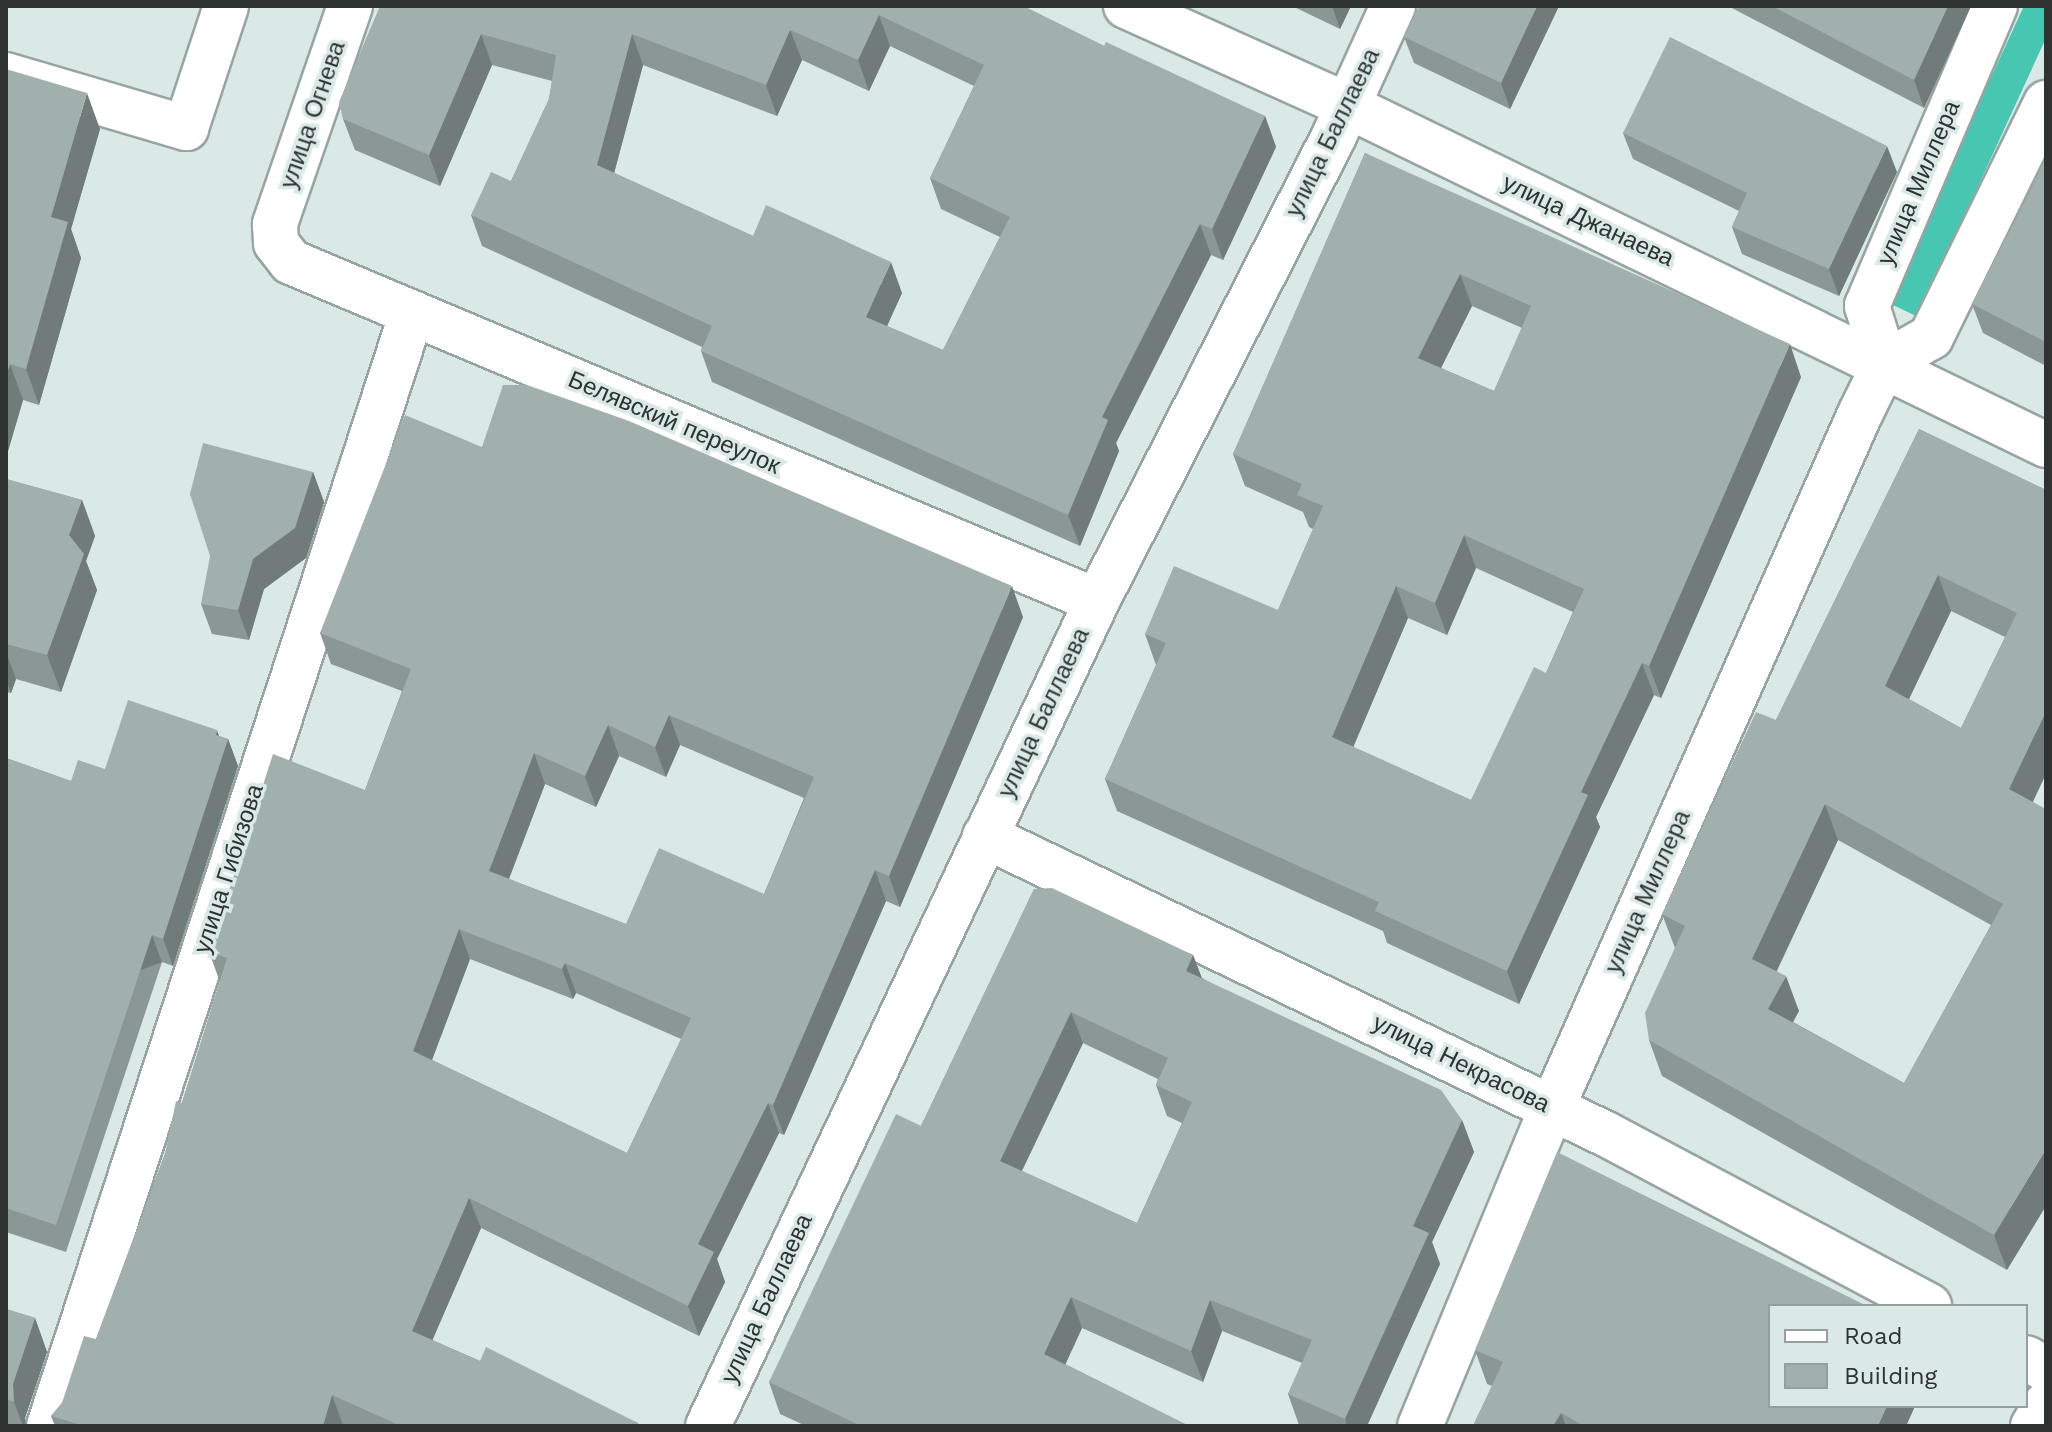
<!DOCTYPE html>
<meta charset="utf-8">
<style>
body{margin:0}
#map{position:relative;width:2052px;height:1432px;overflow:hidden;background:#dae9e6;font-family:"Work Sans",sans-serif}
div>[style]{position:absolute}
.forest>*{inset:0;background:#47c7b2}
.roads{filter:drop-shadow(2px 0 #97a5a2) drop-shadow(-2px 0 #97a5a2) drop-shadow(0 2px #97a5a2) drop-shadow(0 -2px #97a5a2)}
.minor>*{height:44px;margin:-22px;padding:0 22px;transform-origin:22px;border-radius:22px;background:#fff}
.wall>*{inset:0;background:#8b9795}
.shaded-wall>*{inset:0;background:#717b79;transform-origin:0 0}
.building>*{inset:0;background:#a2b0ad}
span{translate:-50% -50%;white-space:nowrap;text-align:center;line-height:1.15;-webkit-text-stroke:7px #dae9e6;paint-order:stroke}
.street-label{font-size:24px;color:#2e3332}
.frame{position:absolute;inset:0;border:8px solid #2e3332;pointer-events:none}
.legend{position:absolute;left:1768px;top:1304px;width:260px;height:104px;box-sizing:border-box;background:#dae9e6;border:2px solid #95a09e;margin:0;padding:10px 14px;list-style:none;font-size:24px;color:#2e3332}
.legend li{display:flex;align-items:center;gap:16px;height:40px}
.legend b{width:40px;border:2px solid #95a09e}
</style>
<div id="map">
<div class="forest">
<div style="clip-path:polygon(2024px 6px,2046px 6px,2046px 38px,1918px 317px,1887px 302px)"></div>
</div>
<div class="roads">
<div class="minor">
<div style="left:350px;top:6px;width:231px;rotate:109deg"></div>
<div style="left:275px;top:224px;width:19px;rotate:87deg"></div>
<div style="left:276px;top:243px;width:24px;rotate:52deg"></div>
<div style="left:291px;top:262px;width:874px;rotate:22.81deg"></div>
<div style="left:1126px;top:6px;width:243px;rotate:24.2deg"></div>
<div style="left:1348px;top:106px;width:776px;rotate:25.9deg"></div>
<div style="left:6px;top:75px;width:188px;rotate:16.4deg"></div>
<div style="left:186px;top:128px;width:128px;rotate:-71.8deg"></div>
<div style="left:1885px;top:363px;width:60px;rotate:-107.5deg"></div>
<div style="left:1867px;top:306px;width:326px;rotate:-66.9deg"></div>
<div style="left:985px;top:836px;width:689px;rotate:25.64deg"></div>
<div style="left:1606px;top:1134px;width:366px;rotate:28deg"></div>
<div style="left:2026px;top:1358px;width:23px;rotate:29deg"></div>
<div style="left:49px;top:1426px;width:1171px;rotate:-71.94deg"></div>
<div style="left:708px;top:1426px;width:912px;rotate:-64.76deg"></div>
<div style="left:1097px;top:601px;width:522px;rotate:-62.99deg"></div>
<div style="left:1334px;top:136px;width:143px;rotate:-65.6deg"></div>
<div style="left:1420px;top:1426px;width:344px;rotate:-67.5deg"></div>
<div style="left:1552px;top:1108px;width:759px;rotate:-66.07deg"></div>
<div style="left:1860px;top:414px;width:57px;rotate:-63.9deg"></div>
<div style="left:1885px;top:363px;width:53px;rotate:-29.5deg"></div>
<div style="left:1931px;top:337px;width:261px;rotate:-63.8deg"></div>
<div style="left:2033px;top:1426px;width:26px;rotate:-59deg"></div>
</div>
</div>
<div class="wall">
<div style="clip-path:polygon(evenodd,380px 6px,1023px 6px,1104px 46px,1265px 116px,1276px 147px,1223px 260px,1211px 255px,1116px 443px,1119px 451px,1080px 546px,712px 382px,701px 351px,702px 347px,482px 246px,471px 215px,511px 181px,549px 99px,552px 81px,492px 65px,440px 186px,355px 150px,343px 119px,380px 6px,890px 46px,974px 86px,930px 178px,941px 209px,1000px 237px,943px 350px,887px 326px,902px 293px,753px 236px,614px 173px,643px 65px,777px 116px,802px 60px,869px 91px,890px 46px)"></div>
<div style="clip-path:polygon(1292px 6px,1351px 6px,1340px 29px)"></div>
<div style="clip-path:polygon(1559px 6px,1510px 109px,1414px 63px,1404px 37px)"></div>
<div style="clip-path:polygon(1728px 6px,1971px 6px,1924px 108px)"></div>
<div style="clip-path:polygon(6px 69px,100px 129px,71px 229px,81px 258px,39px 405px,23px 400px,6px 458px)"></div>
<div style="clip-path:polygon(1623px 133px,1897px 172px,1839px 296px,1742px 254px,1732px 227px,1739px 211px,1633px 159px)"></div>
<div style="clip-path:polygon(evenodd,1365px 153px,1801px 377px,1661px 698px,1654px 695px,1596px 817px,1600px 827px,1519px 1004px,1387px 943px,1383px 931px,1117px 811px,1105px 779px,1156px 665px,1145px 634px,1278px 610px,1313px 529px,1309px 527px,1303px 512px,1245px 486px,1233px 454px,1365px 153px,1472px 306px,1522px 328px,1494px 391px,1441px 368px,1472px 306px,1365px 153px,1476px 568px,1573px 612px,1546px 673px,1471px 800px,1353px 747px,1408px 618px,1447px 635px,1476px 568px)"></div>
<div style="clip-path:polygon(2046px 160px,2046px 366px,1983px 333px,1972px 304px)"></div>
<div style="clip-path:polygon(evenodd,1919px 429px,2046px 490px,2033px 802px,2007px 1270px,1662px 1076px,1649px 1040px,1675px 948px,1662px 914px,1776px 720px,1919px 429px,1951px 611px,2005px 637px,1961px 728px,1909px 699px,1951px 611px,1919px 429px,1838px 840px,1991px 925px,1904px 1083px,1793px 1022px,1799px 1011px,1777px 971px,1838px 840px)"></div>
<div style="clip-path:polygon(evenodd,482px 447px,1023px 617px,900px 907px,886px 901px,784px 1135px,779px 1133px,717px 1259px,725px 1282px,699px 1336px,481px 1228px,432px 1340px,480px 1361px,638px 1423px,639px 1426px,55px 1426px,51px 1416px,62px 1403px,96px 1339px,165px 1154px,182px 1103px,220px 982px,209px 952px,365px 790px,402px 691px,331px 664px,320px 633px,482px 447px,680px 745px,804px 798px,764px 894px,626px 924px,509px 879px,545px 784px,596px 807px,619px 756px,666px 777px,680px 745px,482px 447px,470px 959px,573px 999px,576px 993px,681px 1039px,627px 1153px,432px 1060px,470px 959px)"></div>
<div style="clip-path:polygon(313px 472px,324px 502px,306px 558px,264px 589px,249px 640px,212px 634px,201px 604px)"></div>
<div style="clip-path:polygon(6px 479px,82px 500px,95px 536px,86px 561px,97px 590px,61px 692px,16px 679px,11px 693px,6px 692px)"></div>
<div style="clip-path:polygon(219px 736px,228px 739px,238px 766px,173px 966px,162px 962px,66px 1252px,6px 1232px,6px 758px,71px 781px,105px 769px)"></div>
<div style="clip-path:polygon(evenodd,1034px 889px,1193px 955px,1202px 978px,1462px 1120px,1474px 1152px,1432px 1242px,1440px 1264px,1367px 1426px,1299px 1425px,1288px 1394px,1302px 1363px,1222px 1331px,1203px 1382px,1082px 1328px,1065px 1364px,1189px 1426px,806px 1426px,780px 1414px,769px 1382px,921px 1126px,1034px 889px,1083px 1043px,1158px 1079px,1156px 1085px,1167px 1116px,1182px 1123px,1137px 1223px,1022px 1171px,1083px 1043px)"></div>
<div style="clip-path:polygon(6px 1309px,35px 1318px,47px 1352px,25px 1418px,26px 1426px,6px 1426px)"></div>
<div style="clip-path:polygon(1475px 1350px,1770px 1406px,1915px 1406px,1906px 1426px,1473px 1426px,1492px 1386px,1487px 1384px)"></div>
</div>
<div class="shaded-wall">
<div style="clip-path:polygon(1332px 6px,1351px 6px,1340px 29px)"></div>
<div style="clip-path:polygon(1537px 6px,1559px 6px,1510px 109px,1501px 83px)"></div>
<div style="clip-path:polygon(1948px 6px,1971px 6px,1924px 108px,1914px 80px)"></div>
<div style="clip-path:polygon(879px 15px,890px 46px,869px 91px,858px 60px)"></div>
<div style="clip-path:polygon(790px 30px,802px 60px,777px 116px,766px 85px)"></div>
<div style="clip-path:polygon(481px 34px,492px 65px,440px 186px,429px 155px)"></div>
<div style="clip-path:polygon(632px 34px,643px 65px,608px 196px,597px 165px)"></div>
<div style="clip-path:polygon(87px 93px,100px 129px,71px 229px,81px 258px,39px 405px,26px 369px,51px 217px)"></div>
<div style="clip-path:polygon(1265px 116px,1276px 147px,1223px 260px,1212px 229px)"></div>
<div style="clip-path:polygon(1887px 146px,1897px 172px,1839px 296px,1829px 269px)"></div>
<div style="clip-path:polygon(1200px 224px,1211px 255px,1116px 443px,1119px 451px,1080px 546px,1068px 515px,1102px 417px)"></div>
<div style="clip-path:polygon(891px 262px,902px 293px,877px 348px,866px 317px)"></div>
<div style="clip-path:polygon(1460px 274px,1472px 306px,1430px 390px,1418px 358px)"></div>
<div style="clip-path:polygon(1790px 344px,1801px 377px,1661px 698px,1649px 666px)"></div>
<div style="clip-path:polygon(10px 364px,23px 400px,6px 458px,6px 377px)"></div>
<div style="clip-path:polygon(313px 472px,324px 502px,306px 558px,264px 589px,249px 640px,238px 610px,253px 559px)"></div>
<div style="clip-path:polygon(82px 500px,95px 536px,86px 561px,97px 590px,61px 692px,47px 655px,69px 535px)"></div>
<div style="clip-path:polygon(1464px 535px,1476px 568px,1447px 635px,1435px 603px)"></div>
<div style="clip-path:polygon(1938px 575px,1951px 611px,1898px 722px,1885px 686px)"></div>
<div style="clip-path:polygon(1012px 586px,1023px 617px,900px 907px,889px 876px)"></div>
<div style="clip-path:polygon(1396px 586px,1408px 618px,1344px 769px,1332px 737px)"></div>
<div style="clip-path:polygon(6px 652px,16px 679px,11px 693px,6px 679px)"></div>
<div style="clip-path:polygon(1642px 663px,1654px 695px,1596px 817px,1600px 827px,1519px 1004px,1507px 971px,1581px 792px)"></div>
<div style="clip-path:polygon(2046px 711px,2046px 774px,2022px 825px,2009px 789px)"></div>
<div style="clip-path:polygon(669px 715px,680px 745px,666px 777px,655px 747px)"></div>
<div style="clip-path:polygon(608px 725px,619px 756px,596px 807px,585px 776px)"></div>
<div style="clip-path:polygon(217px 730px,224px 750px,228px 739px,238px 766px,173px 966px,163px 939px)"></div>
<div style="clip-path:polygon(534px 753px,545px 784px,500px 902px,489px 871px)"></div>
<div style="clip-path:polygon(1825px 804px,1838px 840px,1765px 995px,1752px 959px)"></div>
<div style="clip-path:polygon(875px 870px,886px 901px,784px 1135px,773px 1105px)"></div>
<div style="clip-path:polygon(459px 929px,470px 959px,424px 1081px,413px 1051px)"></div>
<div style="left:152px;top:935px;width:29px;height:305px;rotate:70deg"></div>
<div style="clip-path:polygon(1193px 955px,1205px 987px,1186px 971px)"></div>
<div style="clip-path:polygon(565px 963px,576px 993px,573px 999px,562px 969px)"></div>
<div style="clip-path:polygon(1786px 976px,1799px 1011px,1781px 1044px,1768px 1009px)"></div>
<div style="clip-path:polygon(1071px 1012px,1083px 1043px,1011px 1193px,1000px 1161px)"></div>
<div style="clip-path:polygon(768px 1103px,779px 1133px,717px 1259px,725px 1282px,699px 1336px,688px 1306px,698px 1244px)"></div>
<div style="clip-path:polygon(1462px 1120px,1474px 1152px,1432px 1242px,1440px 1264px,1367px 1426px,1347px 1426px,1345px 1419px,1413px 1226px)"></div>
<div style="clip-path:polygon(2046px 1149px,2046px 1206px,2007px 1270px,1994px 1235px)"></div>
<div style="clip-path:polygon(469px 1198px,481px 1228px,423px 1362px,412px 1331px)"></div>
<div style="clip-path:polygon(1071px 1297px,1082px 1328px,1056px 1385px,1044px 1354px)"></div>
<div style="clip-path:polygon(1210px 1300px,1222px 1331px,1203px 1382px,1191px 1351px)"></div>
<div style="clip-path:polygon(35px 1318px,47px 1352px,25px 1418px,26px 1426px,23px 1426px,14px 1402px,13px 1384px)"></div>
<div style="clip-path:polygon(332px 1395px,343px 1425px,343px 1426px,323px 1426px)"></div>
<div style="clip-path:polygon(1887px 1406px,1915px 1406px,1906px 1426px,1878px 1426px)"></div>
<div style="clip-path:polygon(1561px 1413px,1566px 1426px,1553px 1426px)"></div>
</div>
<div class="building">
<div style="clip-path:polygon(evenodd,380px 6px,1023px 6px,1104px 46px,1106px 42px,1265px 116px,1212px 229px,1200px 224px,1102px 417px,1108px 420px,1068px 515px,701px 351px,712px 326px,471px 215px,491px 172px,511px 181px,549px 99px,556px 55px,481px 34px,429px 155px,343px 119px,339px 102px,380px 6px,879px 15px,984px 65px,930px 178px,1010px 217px,943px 350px,866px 317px,891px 262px,766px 205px,753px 236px,597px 165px,632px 34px,766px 85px,790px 30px,858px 60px,879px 15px)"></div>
<div style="clip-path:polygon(1419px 6px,1537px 6px,1501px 83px,1404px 37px)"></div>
<div style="clip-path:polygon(1772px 6px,1948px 6px,1914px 80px)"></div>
<div style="clip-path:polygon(1670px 37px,1887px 146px,1829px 269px,1732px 227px,1747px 193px,1623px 133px)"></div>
<div style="clip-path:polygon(6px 69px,87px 93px,51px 217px,68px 222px,26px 369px,10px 364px,6px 377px)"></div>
<div style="clip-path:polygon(evenodd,1365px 153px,1790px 344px,1649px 666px,1642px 663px,1581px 792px,1588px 795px,1507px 971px,1375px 911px,1379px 902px,1105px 779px,1166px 643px,1145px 634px,1174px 566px,1278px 610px,1323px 506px,1297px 495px,1302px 484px,1233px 454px,1365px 153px,1460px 274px,1531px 306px,1494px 391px,1418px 358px,1460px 274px,1365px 153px,1464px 535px,1584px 589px,1546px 673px,1534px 667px,1471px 800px,1332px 737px,1396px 586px,1435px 603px,1464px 535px)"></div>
<div style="clip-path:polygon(2046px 160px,2046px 342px,1972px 304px)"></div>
<div style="clip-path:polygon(evenodd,503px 385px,527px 385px,629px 421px,1012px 586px,889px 876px,875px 870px,773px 1105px,768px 1103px,698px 1244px,714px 1252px,688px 1306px,469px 1198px,412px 1331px,480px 1361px,486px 1347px,638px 1423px,637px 1426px,401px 1426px,332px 1395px,323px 1426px,77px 1426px,78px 1424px,51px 1416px,62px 1403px,84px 1336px,96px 1339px,165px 1154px,176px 1101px,182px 1103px,227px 958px,209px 952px,273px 754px,365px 790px,411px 669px,320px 633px,405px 415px,482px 447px,503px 385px,669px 715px,814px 777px,764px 894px,659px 848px,626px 924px,489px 871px,534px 753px,585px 776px,608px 725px,655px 747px,669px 715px,503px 385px,459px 929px,562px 969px,565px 963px,691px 1018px,627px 1153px,413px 1051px,459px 929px)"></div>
<div style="clip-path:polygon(evenodd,1919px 429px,2046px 490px,2046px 711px,2009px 789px,2046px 809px,2046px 1149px,1994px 1235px,1649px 1040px,1645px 1013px,1685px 926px,1662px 914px,1756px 712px,1776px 720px,1919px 429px,1938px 575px,2017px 613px,1961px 728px,1885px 686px,1938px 575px,1919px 429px,1825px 804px,2003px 904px,1904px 1083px,1768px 1009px,1786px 976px,1752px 959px,1825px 804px)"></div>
<div style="clip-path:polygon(203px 443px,313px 472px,295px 528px,253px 559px,238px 610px,201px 604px,210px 556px,190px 494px)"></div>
<div style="clip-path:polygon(6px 479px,82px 500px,69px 535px,84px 554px,47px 655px,6px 644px)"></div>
<div style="clip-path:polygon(128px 700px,217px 730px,216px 735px,228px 739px,163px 939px,152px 935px,56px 1225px,6px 1208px,6px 758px,71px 781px,78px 760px,105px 769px)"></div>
<div style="clip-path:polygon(evenodd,1052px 888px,1193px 955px,1186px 971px,1441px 1090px,1462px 1120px,1413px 1226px,1429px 1233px,1345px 1419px,1288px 1394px,1312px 1340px,1210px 1300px,1191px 1351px,1071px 1297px,1044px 1354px,1189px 1426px,861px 1426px,769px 1382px,896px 1114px,921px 1126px,1034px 889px,1052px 888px,1071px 1012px,1168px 1058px,1156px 1085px,1192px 1102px,1137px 1223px,1000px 1161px,1071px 1012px)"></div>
<div style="clip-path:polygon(1557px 1152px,1867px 1306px,1770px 1306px,1770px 1406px,1887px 1406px,1878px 1426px,1584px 1426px,1561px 1413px,1553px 1426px,1473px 1426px,1503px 1362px,1475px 1350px)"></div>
<div style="clip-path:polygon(6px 1309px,35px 1318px,13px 1384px,14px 1402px,6px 1399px)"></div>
</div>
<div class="street-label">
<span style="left:313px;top:115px;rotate:-71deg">улица Огнева</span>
<span style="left:1333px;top:133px;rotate:-64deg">улица Баллаева</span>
<span style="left:1919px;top:183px;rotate:-67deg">улица Миллера</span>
<span style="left:1588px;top:221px;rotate:25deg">улица Джанаева</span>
<span style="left:674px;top:423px;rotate:23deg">Белявский переулок</span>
<span style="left:1044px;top:713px;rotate:-65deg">улица Баллаева</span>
<span style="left:229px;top:869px;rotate:-72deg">улица Гибизова</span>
<span style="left:1648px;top:892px;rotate:-66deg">улица Миллера</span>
<span style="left:1461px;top:1064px;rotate:26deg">улица Некрасова</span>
<span style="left:767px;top:1299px;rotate:-65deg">улица Баллаева</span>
</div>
<div class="frame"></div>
<ul class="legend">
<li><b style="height:10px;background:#fff"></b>Road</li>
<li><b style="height:22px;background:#a2b0ad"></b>Building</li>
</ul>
</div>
